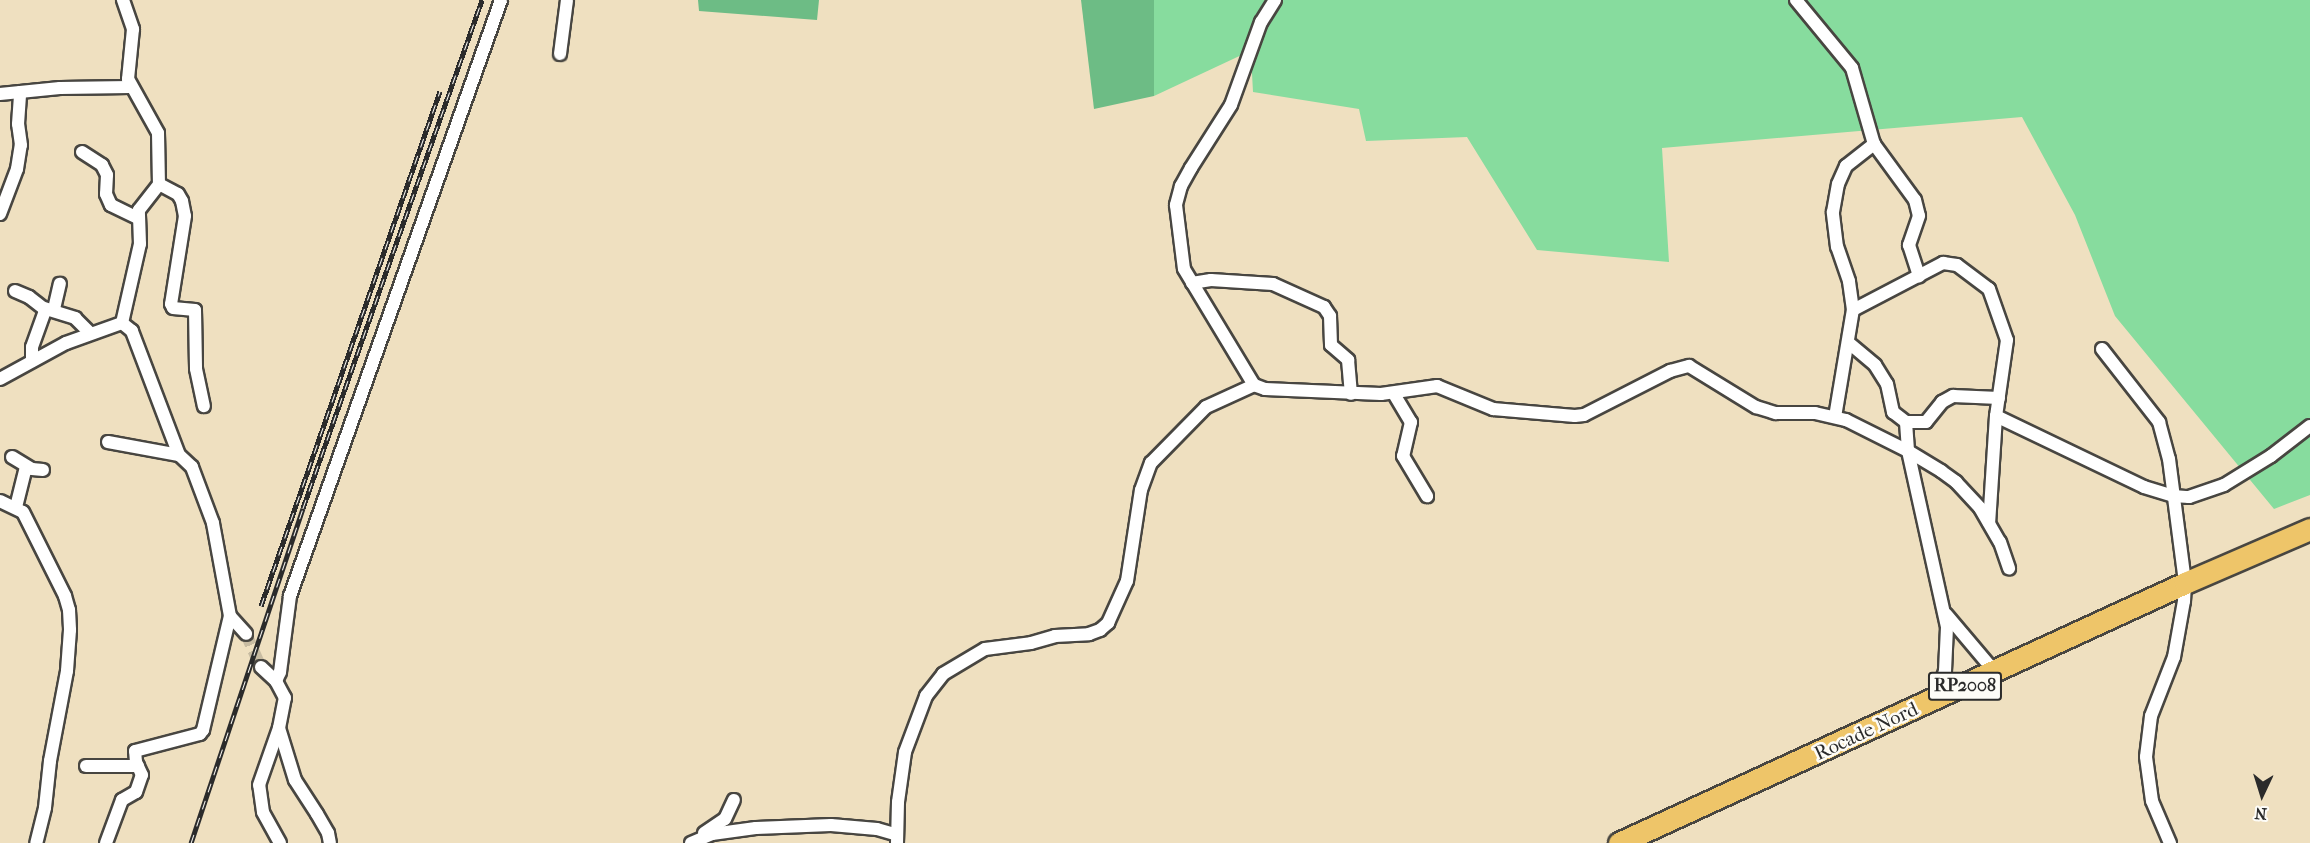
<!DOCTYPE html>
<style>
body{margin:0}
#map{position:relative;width:2310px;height:843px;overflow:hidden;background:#efe0c0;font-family:"IM FELL French Canon",serif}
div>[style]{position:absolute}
.green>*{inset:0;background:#87dc9e}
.forest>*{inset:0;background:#6dbc85}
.minor-tunnel>*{height:12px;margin-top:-6px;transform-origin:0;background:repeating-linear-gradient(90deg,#c8bca2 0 12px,transparent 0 18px)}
.roads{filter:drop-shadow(2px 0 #484641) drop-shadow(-2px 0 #484641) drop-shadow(0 2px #484641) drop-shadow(0 -2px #484641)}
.minor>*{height:12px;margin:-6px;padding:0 6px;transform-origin:6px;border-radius:6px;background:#fff}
.trunk>*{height:21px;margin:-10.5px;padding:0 10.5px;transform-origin:10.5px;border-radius:10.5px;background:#eec569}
.rail>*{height:5px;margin-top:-2.5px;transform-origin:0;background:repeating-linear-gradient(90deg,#fdfcf7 0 9px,#2b2b2b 0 18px);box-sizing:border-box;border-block:2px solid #2b2b2b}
span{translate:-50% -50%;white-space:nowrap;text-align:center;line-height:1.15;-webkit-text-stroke:5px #fdfcf7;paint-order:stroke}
.shield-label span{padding:2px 4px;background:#fdfcf7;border:2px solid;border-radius:4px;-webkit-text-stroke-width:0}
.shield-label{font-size:18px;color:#2b2b2b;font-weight:700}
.street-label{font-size:20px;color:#2b2b2b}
.north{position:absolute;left:2232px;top:765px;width:60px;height:60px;-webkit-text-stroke:4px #fdfcf7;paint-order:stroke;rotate:184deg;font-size:16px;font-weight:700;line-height:24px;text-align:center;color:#2b2b2b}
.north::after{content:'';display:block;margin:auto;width:21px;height:27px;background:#2b2b2b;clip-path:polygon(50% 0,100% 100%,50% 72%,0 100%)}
</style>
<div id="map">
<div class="green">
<div style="clip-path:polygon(1154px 0,1275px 0,1248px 52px,1154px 96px)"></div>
<div style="clip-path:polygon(1280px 0,2310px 0,2310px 495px,2274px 509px,2115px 316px,2075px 215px,2022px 117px,1662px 148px,1669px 262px,1537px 250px,1467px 137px,1366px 141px,1359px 109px,1253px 92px,1251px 55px)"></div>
</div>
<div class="forest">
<div style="clip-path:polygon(698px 0,819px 0,817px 20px,699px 11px)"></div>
<div style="clip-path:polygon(1081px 0,1154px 0,1154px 96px,1094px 109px)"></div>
</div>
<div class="minor-tunnel">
<div style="left:246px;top:634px;width:36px;rotate:66deg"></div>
</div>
<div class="roads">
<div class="minor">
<div style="left:123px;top:0;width:31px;rotate:71deg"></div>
<div style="left:133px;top:29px;width:50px;rotate:95.7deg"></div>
<div style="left:128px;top:79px;width:62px;rotate:60.9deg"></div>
<div style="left:158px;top:133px;width:51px;rotate:88.9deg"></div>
<div style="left:159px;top:184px;width:21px;rotate:28deg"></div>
<div style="left:178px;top:194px;width:8px;rotate:60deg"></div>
<div style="left:182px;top:201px;width:15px;rotate:79deg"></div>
<div style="left:185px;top:216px;width:89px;rotate:99deg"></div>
<div style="left:171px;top:304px;width:4px;rotate:63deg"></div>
<div style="left:173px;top:308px;width:22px;rotate:5deg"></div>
<div style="left:195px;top:310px;width:59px;rotate:89deg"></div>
<div style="left:196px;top:369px;width:38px;rotate:78deg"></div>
<div style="left:1275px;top:0;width:26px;rotate:122deg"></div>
<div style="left:1261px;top:22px;width:88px;rotate:109.9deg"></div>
<div style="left:1231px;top:105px;width:75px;rotate:122.4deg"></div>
<div style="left:1191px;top:168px;width:21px;rotate:119deg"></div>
<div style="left:1181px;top:186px;width:20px;rotate:105deg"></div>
<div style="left:1176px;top:205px;width:64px;rotate:82.9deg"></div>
<div style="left:1184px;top:269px;width:135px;rotate:58.9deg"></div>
<div style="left:1254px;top:385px;width:12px;rotate:20deg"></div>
<div style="left:1265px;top:389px;width:116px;rotate:2.5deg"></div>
<div style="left:1381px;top:394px;width:57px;rotate:-8.1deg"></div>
<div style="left:1437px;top:386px;width:61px;rotate:22.3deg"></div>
<div style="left:1493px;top:409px;width:82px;rotate:4.9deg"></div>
<div style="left:1575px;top:416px;width:9px;rotate:-6deg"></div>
<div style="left:1584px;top:415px;width:97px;rotate:-27.1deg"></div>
<div style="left:1670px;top:371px;width:20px;rotate:-15deg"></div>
<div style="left:1689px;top:366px;width:79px;rotate:31.5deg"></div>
<div style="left:1756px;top:407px;width:21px;rotate:17deg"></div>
<div style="left:1776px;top:413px;width:39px"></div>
<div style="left:1815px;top:413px;width:32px;rotate:13deg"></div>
<div style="left:1846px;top:420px;width:69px;rotate:26.6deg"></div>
<div style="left:1908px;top:451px;width:39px;rotate:31deg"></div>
<div style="left:1941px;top:471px;width:19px;rotate:36deg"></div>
<div style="left:1956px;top:482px;width:35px;rotate:47deg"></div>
<div style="left:1980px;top:508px;width:39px;rotate:60deg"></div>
<div style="left:2000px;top:542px;width:28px;rotate:71deg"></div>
<div style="left:1796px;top:0;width:88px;rotate:50.5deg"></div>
<div style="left:1852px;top:68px;width:79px;rotate:73.9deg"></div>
<div style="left:1874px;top:144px;width:69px;rotate:53.8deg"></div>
<div style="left:1915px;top:200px;width:16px;rotate:76deg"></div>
<div style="left:1919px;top:216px;width:31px;rotate:109deg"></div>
<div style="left:1909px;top:245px;width:33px;rotate:72deg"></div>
<div style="left:560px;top:54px;width:54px;rotate:-82.6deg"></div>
<div style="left:0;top:94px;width:60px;rotate:-5.7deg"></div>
<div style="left:60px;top:88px;width:70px;rotate:-0.8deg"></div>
<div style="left:82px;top:152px;width:24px;rotate:33deg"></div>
<div style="left:102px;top:165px;width:11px;rotate:63deg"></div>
<div style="left:107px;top:175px;width:19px;rotate:93deg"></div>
<div style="left:106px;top:194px;width:12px;rotate:66deg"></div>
<div style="left:111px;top:205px;width:30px;rotate:26deg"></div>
<div style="left:0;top:214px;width:48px;rotate:-69.3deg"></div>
<div style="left:17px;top:169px;width:24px;rotate:-81deg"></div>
<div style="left:21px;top:145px;width:21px;rotate:-98deg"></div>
<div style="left:18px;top:124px;width:32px;rotate:-86deg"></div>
<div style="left:1192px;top:283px;width:19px;rotate:-9deg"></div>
<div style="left:1211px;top:280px;width:62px;rotate:3.7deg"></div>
<div style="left:1273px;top:284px;width:56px;rotate:24.3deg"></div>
<div style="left:1324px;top:307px;width:11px;rotate:56deg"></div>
<div style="left:1330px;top:316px;width:29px;rotate:88deg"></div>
<div style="left:1331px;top:345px;width:23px;rotate:41deg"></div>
<div style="left:1348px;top:360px;width:34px;rotate:85deg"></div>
<div style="left:15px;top:291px;width:15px;rotate:23deg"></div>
<div style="left:29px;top:297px;width:18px;rotate:38deg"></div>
<div style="left:43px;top:308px;width:34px;rotate:17deg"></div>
<div style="left:75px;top:318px;width:21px;rotate:45deg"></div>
<div style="left:54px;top:309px;width:26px;rotate:-77deg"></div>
<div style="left:1853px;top:310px;width:102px;rotate:-27.6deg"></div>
<div style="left:1943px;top:263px;width:14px;rotate:8deg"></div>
<div style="left:1957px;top:265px;width:40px;rotate:37deg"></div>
<div style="left:1989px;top:289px;width:54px;rotate:70.6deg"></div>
<div style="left:2007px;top:340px;width:77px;rotate:98.2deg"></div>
<div style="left:1996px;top:416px;width:107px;rotate:93.7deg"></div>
<div style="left:1849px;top:343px;width:34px;rotate:40deg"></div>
<div style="left:1875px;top:365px;width:22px;rotate:58deg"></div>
<div style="left:1887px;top:384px;width:29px;rotate:78deg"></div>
<div style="left:1893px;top:412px;width:16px;rotate:38deg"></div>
<div style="left:1906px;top:422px;width:20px"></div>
<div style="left:1926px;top:422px;width:26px;rotate:-51deg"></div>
<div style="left:1942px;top:402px;width:13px;rotate:-29deg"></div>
<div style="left:1953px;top:396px;width:46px;rotate:2.5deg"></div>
<div style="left:2102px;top:349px;width:93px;rotate:52deg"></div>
<div style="left:2159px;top:422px;width:38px;rotate:75deg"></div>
<div style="left:2169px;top:459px;width:125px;rotate:82.6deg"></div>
<div style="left:2185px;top:583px;width:18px;rotate:93deg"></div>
<div style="left:2184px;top:601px;width:57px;rotate:100.1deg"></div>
<div style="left:2174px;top:657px;width:63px;rotate:111.3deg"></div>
<div style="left:2151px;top:716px;width:41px;rotate:97deg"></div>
<div style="left:2146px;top:757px;width:44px;rotate:82.2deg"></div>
<div style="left:2152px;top:801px;width:46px;rotate:66.8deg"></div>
<div style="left:32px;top:361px;width:14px;rotate:-90deg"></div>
<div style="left:32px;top:347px;width:41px;rotate:-70.3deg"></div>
<div style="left:0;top:379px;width:75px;rotate:-28.6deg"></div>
<div style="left:66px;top:343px;width:59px;rotate:-19.7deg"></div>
<div style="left:122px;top:323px;width:81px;rotate:-77.2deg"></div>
<div style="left:140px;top:244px;width:34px;rotate:-92deg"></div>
<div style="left:139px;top:210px;width:33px;rotate:-52deg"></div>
<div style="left:1394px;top:394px;width:33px;rotate:59deg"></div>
<div style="left:1411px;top:422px;width:35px;rotate:103deg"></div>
<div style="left:1403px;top:456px;width:47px;rotate:59deg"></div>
<div style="left:1996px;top:416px;width:164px;rotate:25.6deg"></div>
<div style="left:2144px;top:487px;width:30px;rotate:17deg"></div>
<div style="left:2173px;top:496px;width:16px;rotate:4deg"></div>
<div style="left:2189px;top:497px;width:37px;rotate:-19deg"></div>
<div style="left:2224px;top:485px;width:55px;rotate:-31.7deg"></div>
<div style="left:2271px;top:456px;width:49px;rotate:-37.6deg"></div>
<div style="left:1835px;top:417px;width:109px;rotate:-80.5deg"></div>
<div style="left:1853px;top:310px;width:29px;rotate:-98deg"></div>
<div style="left:1849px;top:281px;width:36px;rotate:-109deg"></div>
<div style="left:1837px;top:247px;width:35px;rotate:-97deg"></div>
<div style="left:1833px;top:212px;width:28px;rotate:-80deg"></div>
<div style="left:1838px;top:184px;width:20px;rotate:-66deg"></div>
<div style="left:1846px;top:166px;width:36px;rotate:-38deg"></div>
<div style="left:1906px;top:422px;width:29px;rotate:86deg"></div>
<div style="left:1908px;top:451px;width:180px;rotate:77.5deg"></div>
<div style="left:1947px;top:627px;width:44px;rotate:92.6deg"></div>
<div style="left:1945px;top:671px;width:28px;rotate:109deg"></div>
<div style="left:108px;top:442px;width:72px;rotate:10.4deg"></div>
<div style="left:12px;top:457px;width:23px;rotate:31deg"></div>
<div style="left:32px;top:469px;width:11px;rotate:5deg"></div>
<div style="left:0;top:501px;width:25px;rotate:26deg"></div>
<div style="left:23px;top:512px;width:94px;rotate:63.4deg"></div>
<div style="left:65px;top:596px;width:15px;rotate:74deg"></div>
<div style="left:69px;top:610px;width:20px;rotate:87deg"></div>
<div style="left:70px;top:630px;width:41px;rotate:94.2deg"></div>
<div style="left:67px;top:671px;width:92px;rotate:100.7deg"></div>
<div style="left:50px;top:761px;width:47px;rotate:96.1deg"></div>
<div style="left:45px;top:808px;width:36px;rotate:104deg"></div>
<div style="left:16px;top:507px;width:41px;rotate:-76deg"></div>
<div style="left:1946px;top:614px;width:76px;rotate:49.8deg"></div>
<div style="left:230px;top:616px;width:24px;rotate:48deg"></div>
<div style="left:261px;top:667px;width:21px;rotate:43deg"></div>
<div style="left:279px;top:728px;width:54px;rotate:72.9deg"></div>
<div style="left:295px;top:780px;width:40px;rotate:57.1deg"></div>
<div style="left:317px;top:814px;width:22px;rotate:60deg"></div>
<div style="left:328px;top:833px;width:10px;rotate:79deg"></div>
<div style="left:86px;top:766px;width:52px"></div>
<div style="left:704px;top:833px;width:25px;rotate:-34deg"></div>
<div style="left:725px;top:819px;width:21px;rotate:-65deg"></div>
<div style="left:106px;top:843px;width:46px;rotate:-69.6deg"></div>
<div style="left:122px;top:800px;width:16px;rotate:-30deg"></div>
<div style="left:136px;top:792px;width:18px;rotate:-71deg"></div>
<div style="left:142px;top:775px;width:14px;rotate:-115deg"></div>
<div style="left:136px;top:762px;width:11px;rotate:-95deg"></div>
<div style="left:135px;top:751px;width:67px;rotate:-14.7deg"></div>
<div style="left:200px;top:734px;width:5px;rotate:-53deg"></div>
<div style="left:203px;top:730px;width:117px;rotate:-76.7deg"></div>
<div style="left:230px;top:616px;width:95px;rotate:-100.4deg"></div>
<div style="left:213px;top:523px;width:60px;rotate:-110.6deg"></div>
<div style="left:192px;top:467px;width:18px;rotate:-137deg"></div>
<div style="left:179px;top:455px;width:133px;rotate:-110.8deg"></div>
<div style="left:132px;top:331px;width:13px;rotate:-141deg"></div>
<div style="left:280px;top:843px;width:35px;rotate:-119deg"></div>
<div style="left:263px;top:812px;width:27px;rotate:-98deg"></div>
<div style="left:259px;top:785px;width:60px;rotate:-70.7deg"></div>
<div style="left:279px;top:728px;width:31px;rotate:-79deg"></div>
<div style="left:285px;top:698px;width:19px;rotate:-118deg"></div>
<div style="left:276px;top:681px;width:10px;rotate:-66deg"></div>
<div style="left:280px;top:672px;width:77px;rotate:-82.5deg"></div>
<div style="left:290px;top:596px;width:632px;rotate:-70.5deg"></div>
<div style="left:691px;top:843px;width:23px;rotate:-23deg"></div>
<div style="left:712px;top:834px;width:44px;rotate:-7.8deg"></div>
<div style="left:756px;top:828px;width:75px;rotate:-2.3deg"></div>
<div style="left:831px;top:825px;width:46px;rotate:5deg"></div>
<div style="left:877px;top:829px;width:19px;rotate:16deg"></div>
<div style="left:897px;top:843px;width:41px;rotate:-88.6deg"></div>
<div style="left:898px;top:802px;width:50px;rotate:-82deg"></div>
<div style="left:905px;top:752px;width:60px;rotate:-69.4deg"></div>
<div style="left:926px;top:696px;width:28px;rotate:-52deg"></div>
<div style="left:943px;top:674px;width:49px;rotate:-30.8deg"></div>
<div style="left:985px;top:649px;width:46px;rotate:-7.4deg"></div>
<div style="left:1031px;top:643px;width:25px;rotate:-16deg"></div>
<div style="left:1055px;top:636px;width:34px;rotate:-3deg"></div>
<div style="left:1089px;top:634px;width:12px;rotate:-20deg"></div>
<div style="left:1100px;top:630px;width:11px;rotate:-41deg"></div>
<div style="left:1108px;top:623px;width:46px;rotate:-65.7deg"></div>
<div style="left:1127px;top:581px;width:92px;rotate:-81.3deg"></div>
<div style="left:1141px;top:490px;width:29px;rotate:-70deg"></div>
<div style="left:1151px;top:463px;width:78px;rotate:-45.5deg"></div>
<div style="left:1206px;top:407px;width:53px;rotate:-24.6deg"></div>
</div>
<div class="trunk">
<div style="left:1619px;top:843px;width:623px;rotate:-24.67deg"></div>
<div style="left:2185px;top:583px;width:136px;rotate:-23.4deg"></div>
</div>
</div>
<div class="rail">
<div style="left:261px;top:606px;width:545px;rotate:-70.83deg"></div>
<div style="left:191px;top:843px;width:353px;rotate:-71.5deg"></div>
<div style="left:303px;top:508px;width:539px;rotate:-70.59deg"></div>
</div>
<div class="shield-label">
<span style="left:1965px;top:686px">RP2008</span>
</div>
<div class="street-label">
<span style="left:1866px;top:731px;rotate:-25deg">Rocade Nord</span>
</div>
<div class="north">N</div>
</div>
